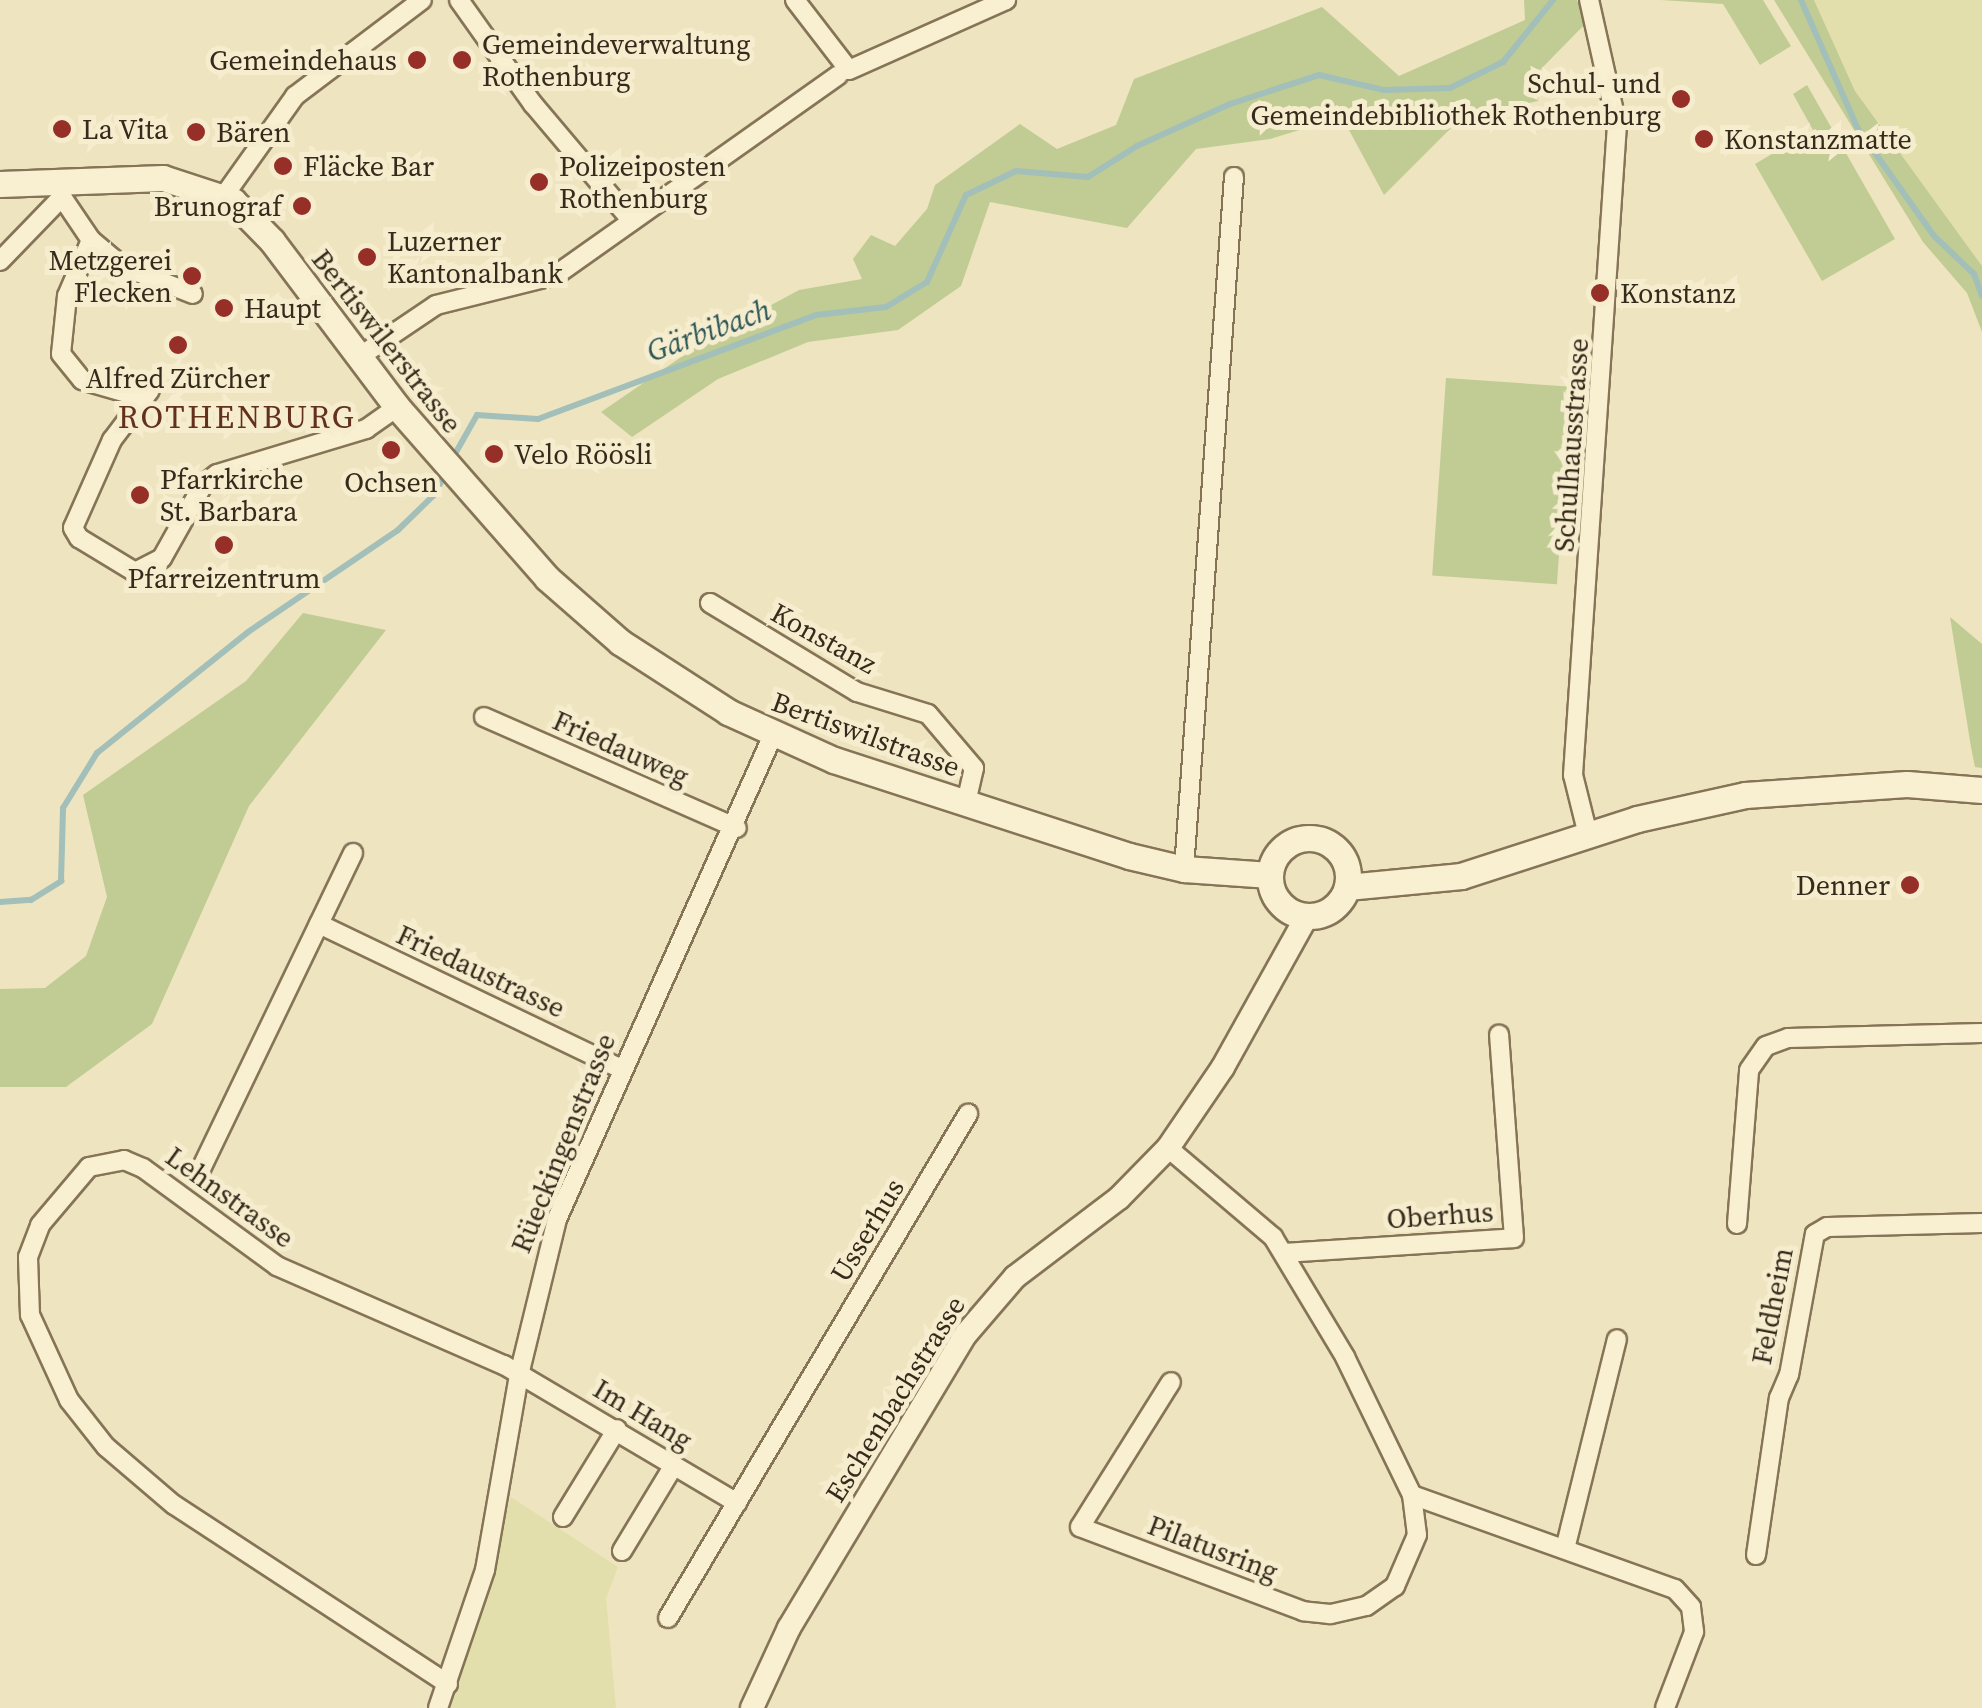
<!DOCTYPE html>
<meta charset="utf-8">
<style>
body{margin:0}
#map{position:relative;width:1982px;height:1708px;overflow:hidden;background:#eee4bf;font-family:"Source Serif 4",serif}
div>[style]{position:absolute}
.farmland>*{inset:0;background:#e3dfac}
.green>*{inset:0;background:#c0cc93;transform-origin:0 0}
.stream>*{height:6px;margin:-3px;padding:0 3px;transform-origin:3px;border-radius:3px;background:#a2bfb9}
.roads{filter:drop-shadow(2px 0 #867457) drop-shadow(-2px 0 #867457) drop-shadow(0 2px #867457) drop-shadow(0 -2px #867457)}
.minor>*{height:18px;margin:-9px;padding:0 9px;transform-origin:9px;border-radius:9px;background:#f9f0d2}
.tertiary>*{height:22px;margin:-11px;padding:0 11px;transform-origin:11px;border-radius:11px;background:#f9f0d2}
.secondary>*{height:25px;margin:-12.5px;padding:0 12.5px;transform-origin:12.5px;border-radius:12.5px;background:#f9f0d2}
.secondary>.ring{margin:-12.5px;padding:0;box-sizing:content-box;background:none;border:25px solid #f9f0d2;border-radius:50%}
.dots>*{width:28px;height:28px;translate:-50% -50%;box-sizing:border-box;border:5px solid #f5edce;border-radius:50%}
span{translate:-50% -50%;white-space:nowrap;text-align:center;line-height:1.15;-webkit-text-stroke:10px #f5edce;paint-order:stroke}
.poi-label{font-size:28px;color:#362a1c}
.left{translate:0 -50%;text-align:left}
.right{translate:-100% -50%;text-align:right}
.street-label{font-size:28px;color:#362a1c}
.water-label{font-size:30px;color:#2b5556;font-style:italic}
.quarter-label{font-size:32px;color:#62301b;letter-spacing:2.5px}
</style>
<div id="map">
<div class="farmland">
<div style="clip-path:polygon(1814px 0,1982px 0,1982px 266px,1855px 91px)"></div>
<div style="clip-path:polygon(511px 1497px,618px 1567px,606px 1598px,616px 1708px,450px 1708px)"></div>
</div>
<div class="green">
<div style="clip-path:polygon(1524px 0,1577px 0,1586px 23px,1541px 69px,1538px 101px,1461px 118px,1384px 195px,1342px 117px,1270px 139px,1196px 149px,1127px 228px,990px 202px,961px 286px,898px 330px,808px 342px,718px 379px,632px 437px,601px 412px,706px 340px,799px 290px,862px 279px,853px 259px,871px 235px,895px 246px,927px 209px,935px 185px,1020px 124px,1057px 149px,1116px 125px,1134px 79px,1322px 7px,1399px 76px,1525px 20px)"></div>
<div style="clip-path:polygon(1661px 0,1763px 0,1791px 46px,1760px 65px,1723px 4px)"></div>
<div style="clip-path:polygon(1774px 0,1814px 0,1855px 91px,1982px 266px,1982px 332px,1967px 293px,1923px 242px)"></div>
<div style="clip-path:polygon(1807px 85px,1895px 239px,1822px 281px,1755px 164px,1813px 130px,1793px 94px)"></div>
<div style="left:1446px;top:378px;width:125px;height:198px;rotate:4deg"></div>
<div style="clip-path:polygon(303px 613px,386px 630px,249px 806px,152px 1024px,66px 1087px,0 1087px,0 989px,45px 988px,86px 956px,107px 897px,83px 795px,246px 681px)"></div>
<div style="clip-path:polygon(1950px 617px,1982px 644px,1982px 768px,1975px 767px,1971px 747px)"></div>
</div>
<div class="stream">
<div style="left:1801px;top:0;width:141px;rotate:66.2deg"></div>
<div style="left:1858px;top:129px;width:131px;rotate:54.6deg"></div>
<div style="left:1934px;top:236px;width:55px;rotate:43.5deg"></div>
<div style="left:1974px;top:274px;width:23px;rotate:70deg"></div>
<div style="left:451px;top:461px;width:53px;rotate:-60.5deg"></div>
<div style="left:477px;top:415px;width:61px;rotate:3.8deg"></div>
<div style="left:538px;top:419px;width:297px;rotate:-20.5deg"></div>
<div style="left:816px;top:315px;width:70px;rotate:-6.5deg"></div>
<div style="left:886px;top:307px;width:48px;rotate:-31.4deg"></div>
<div style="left:927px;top:282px;width:95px;rotate:-65.9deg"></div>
<div style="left:966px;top:195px;width:55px;rotate:-25.6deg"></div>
<div style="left:1016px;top:171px;width:72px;rotate:4.8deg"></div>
<div style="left:1088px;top:177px;width:58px;rotate:-32.3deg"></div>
<div style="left:1137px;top:146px;width:102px;rotate:-24.3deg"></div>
<div style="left:1230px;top:104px;width:94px;rotate:-18deg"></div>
<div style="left:1319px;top:75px;width:67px;rotate:13deg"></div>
<div style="left:1384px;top:90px;width:66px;rotate:-1.7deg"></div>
<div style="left:1450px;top:88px;width:59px;rotate:-26.1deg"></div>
<div style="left:1503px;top:62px;width:80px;rotate:-51.1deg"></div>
<div style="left:0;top:902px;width:31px;rotate:-4deg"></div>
<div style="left:31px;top:900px;width:36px;rotate:-32deg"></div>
<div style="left:61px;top:881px;width:73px;rotate:-88.4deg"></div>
<div style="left:63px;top:808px;width:65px;rotate:-58.3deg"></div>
<div style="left:97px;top:753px;width:193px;rotate:-38.7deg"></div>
<div style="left:248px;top:632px;width:181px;rotate:-34.2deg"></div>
<div style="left:398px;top:530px;width:50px;rotate:-44.2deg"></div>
<div style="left:434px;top:495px;width:26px;rotate:-62deg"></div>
</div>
<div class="roads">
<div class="minor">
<div style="left:459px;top:0;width:128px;rotate:54.6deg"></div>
<div style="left:533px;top:104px;width:153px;rotate:49.8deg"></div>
<div style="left:795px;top:0;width:88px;rotate:52.4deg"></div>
<div style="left:849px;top:70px;width:172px;rotate:-24deg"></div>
<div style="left:224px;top:196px;width:123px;rotate:-54.6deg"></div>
<div style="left:295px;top:96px;width:159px;rotate:-37.1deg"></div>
<div style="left:62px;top:197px;width:52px;rotate:56deg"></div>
<div style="left:91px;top:240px;width:40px;rotate:40deg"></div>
<div style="left:122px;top:266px;width:76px;rotate:21.5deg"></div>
<div style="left:91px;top:240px;width:61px;rotate:113.2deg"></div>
<div style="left:67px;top:296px;width:58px;rotate:95.9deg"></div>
<div style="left:61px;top:354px;width:33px;rotate:51deg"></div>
<div style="left:82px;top:380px;width:65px;rotate:16.2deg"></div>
<div style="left:0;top:261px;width:89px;rotate:-45.9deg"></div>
<div style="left:62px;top:197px;width:11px;rotate:-85deg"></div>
<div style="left:359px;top:357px;width:93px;rotate:-34deg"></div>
<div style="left:436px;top:305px;width:124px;rotate:-14deg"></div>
<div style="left:556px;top:275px;width:346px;rotate:-35.3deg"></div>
<div style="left:150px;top:390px;width:63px;rotate:127.2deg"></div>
<div style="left:112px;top:440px;width:96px;rotate:113.9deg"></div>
<div style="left:73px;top:528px;width:12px;rotate:59deg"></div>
<div style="left:79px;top:538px;width:66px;rotate:31.3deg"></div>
<div style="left:135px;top:572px;width:30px;rotate:-27deg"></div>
<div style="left:162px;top:558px;width:84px;rotate:-60.7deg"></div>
<div style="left:203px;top:485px;width:18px;rotate:-38deg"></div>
<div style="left:217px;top:474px;width:156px;rotate:-16.8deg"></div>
<div style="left:366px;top:429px;width:38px;rotate:-35deg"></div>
<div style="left:710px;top:603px;width:172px;rotate:31.2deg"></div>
<div style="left:857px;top:692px;width:74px;rotate:17.2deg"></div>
<div style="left:928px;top:714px;width:71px;rotate:49.6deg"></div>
<div style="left:974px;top:768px;width:35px;rotate:103deg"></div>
<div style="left:484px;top:717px;width:276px;rotate:23.7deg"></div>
<div style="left:1588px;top:835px;width:62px;rotate:-104deg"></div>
<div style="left:1573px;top:775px;width:651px;rotate:-86.13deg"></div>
<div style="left:1617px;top:125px;width:128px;rotate:-102.6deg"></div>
<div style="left:1184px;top:869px;width:694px;rotate:-85.87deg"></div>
<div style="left:319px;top:924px;width:333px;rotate:25.6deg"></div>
<div style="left:1168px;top:1148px;width:138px;rotate:40.3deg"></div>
<div style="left:1273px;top:1237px;width:140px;rotate:59deg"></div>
<div style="left:1345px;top:1357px;width:153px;rotate:64.1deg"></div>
<div style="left:1412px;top:1495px;width:40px;rotate:82.9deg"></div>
<div style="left:1417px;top:1535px;width:56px;rotate:113.3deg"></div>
<div style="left:1395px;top:1586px;width:35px;rotate:145deg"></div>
<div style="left:1366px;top:1606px;width:37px;rotate:167deg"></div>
<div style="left:1330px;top:1614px;width:27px;rotate:-174deg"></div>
<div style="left:1303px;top:1611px;width:238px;rotate:-159.4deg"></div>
<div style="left:1080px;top:1527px;width:171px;rotate:-57.9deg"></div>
<div style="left:200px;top:1171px;width:353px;rotate:-64.3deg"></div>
<div style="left:1737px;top:1224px;width:154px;rotate:-85.5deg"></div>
<div style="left:1749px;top:1070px;width:29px;rotate:-55deg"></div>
<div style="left:1766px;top:1046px;width:23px;rotate:-20deg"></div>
<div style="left:1788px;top:1038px;width:194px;rotate:-1.5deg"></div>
<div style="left:1285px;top:1253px;width:229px;rotate:-3.7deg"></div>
<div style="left:1514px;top:1238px;width:204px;rotate:-94.2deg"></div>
<div style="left:1412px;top:1495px;width:279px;rotate:19.7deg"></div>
<div style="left:1675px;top:1589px;width:24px;rotate:48deg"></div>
<div style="left:1691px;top:1607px;width:25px;rotate:83deg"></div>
<div style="left:1694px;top:1632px;width:81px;rotate:110.9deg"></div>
<div style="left:563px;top:1517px;width:103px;rotate:-58.5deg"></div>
<div style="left:1565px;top:1549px;width:216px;rotate:-76.1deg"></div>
<div style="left:622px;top:1551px;width:100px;rotate:-58.8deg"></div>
<div style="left:1756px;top:1555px;width:159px;rotate:-81.7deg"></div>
<div style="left:1779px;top:1398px;width:25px;rotate:-67deg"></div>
<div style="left:1789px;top:1375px;width:143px;rotate:-79.6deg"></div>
<div style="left:1815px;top:1234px;width:14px;rotate:-30deg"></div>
<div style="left:1827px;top:1227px;width:155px;rotate:-1.5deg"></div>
<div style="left:668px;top:1618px;width:587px;rotate:-59.24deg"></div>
<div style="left:448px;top:1684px;width:327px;rotate:-146.8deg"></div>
<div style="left:174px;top:1505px;width:89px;rotate:-139.5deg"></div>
<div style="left:106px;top:1447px;width:60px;rotate:-128.2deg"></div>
<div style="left:69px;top:1400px;width:94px;rotate:-114.6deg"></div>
<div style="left:30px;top:1315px;width:58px;rotate:-92deg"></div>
<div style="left:28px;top:1257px;width:34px;rotate:-69deg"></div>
<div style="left:40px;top:1225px;width:76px;rotate:-49.8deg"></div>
<div style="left:89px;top:1167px;width:36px;rotate:-11deg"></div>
<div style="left:124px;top:1160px;width:21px;rotate:23deg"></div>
<div style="left:143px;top:1168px;width:166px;rotate:36.2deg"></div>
<div style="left:277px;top:1266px;width:248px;rotate:23.6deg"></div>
<div style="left:504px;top:1365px;width:271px;rotate:30.6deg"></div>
<div style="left:438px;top:1708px;width:146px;rotate:-71.2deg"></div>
<div style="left:485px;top:1570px;width:198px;rotate:-80.1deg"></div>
<div style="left:519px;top:1375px;width:161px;rotate:-76.3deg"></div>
<div style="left:557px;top:1219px;width:530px;rotate:-65.95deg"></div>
</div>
<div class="tertiary">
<div style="left:752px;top:1708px;width:88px;rotate:-65.2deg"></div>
<div style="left:789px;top:1628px;width:343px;rotate:-59deg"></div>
<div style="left:966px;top:1334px;width:75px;rotate:-49.3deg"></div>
<div style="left:1015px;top:1277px;width:131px;rotate:-37.2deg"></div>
<div style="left:1119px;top:1198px;width:70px;rotate:-45.6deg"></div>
<div style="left:1168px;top:1148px;width:98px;rotate:-55.8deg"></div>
<div style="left:1223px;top:1067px;width:173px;rotate:-60.9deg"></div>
</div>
<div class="secondary">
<div style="left:0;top:184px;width:163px;rotate:-2.1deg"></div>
<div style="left:163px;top:178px;width:74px;rotate:18.2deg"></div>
<div style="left:233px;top:201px;width:56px;rotate:45.7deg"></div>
<div style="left:272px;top:241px;width:208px;rotate:53deg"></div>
<div style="left:397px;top:407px;width:227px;rotate:48.7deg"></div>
<div style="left:547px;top:578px;width:97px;rotate:41.2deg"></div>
<div style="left:620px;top:642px;width:129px;rotate:32.9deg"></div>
<div style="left:728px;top:712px;width:116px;rotate:24.4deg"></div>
<div style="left:834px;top:760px;width:310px;rotate:18deg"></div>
<div style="left:1129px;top:856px;width:57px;rotate:13.3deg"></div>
<div style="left:1184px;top:869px;width:86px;rotate:4deg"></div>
<div class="ring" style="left:1270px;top:838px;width:53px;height:53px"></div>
<div style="left:1347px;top:887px;width:115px;rotate:-5.5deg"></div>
<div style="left:1461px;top:876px;width:185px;rotate:-17.9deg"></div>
<div style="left:1637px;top:819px;width:111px;rotate:-12.5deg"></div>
<div style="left:1745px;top:795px;width:162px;rotate:-3.9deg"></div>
<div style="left:1907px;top:784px;width:75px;rotate:4.6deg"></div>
</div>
</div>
<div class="dots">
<div style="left:417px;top:60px;background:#952f27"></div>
<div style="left:462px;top:60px;background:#952f27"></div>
<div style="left:1681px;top:99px;background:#952f27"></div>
<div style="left:62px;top:129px;background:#952f27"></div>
<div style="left:196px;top:132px;background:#952f27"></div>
<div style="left:1704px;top:139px;background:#952f27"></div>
<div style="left:283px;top:166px;background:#952f27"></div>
<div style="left:539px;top:182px;background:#952f27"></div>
<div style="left:302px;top:206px;background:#952f27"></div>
<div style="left:367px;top:257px;background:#952f27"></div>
<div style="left:192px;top:276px;background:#952f27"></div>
<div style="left:1600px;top:293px;background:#952f27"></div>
<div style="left:224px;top:308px;background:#952f27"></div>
<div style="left:178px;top:345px;background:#952f27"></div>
<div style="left:391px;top:450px;background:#952f27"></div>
<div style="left:494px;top:454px;background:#952f27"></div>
<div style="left:140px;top:495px;background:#952f27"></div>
<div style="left:224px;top:545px;background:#952f27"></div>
<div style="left:1910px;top:885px;background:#952f27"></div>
</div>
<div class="poi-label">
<span class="left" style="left:482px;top:60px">Gemeindeverwaltung<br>Rothenburg</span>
<span class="right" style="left:397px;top:60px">Gemeindehaus</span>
<span class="right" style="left:1661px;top:99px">Schul- und<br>Gemeindebibliothek Rothenburg</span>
<span class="left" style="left:82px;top:129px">La Vita</span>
<span class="left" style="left:216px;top:132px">Bären</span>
<span class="left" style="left:1724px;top:139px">Konstanzmatte</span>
<span class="left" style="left:303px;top:166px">Fläcke Bar</span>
<span class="left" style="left:559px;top:182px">Polizeiposten<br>Rothenburg</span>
<span class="right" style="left:282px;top:206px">Brunograf</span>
<span class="left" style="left:387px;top:257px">Luzerner<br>Kantonalbank</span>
<span class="right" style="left:172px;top:276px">Metzgerei<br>Flecken</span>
<span class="left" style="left:1620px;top:293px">Konstanz</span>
<span class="left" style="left:244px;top:308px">Haupt</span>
<span style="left:178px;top:378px">Alfred Zürcher</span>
<span class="left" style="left:514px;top:454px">Velo Röösli</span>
<span class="left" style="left:160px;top:495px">Pfarrkirche<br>St. Barbara</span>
<span style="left:391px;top:482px">Ochsen</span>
<span style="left:224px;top:578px">Pfarreizentrum</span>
<span class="right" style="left:1890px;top:885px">Denner</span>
</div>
<div class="street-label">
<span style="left:387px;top:341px;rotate:52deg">Bertiswilerstrasse</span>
<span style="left:1571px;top:445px;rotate:-86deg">Schulhausstrasse</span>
<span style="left:824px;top:638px;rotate:29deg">Konstanz</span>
<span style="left:866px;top:734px;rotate:20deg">Bertiswilstrasse</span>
<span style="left:621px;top:748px;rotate:24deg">Friedauweg</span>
<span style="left:481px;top:971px;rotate:25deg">Friedaustrasse</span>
<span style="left:563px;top:1143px;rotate:-68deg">Rüeckingenstrasse</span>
<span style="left:230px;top:1197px;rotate:36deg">Lehnstrasse</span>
<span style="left:1440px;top:1215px;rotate:-4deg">Oberhus</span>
<span style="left:867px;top:1230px;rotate:-59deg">Usserhus</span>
<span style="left:1772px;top:1306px;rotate:-79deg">Feldheim</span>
<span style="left:895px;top:1399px;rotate:-58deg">Eschenbachstrasse</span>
<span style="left:643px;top:1414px;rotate:31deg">Im Hang</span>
<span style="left:1213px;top:1548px;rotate:21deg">Pilatusring</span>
</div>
<div class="water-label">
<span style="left:709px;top:331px;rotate:-20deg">Gärbibach</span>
</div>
<div class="quarter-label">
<span style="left:237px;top:417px">ROTHENBURG</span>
</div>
</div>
